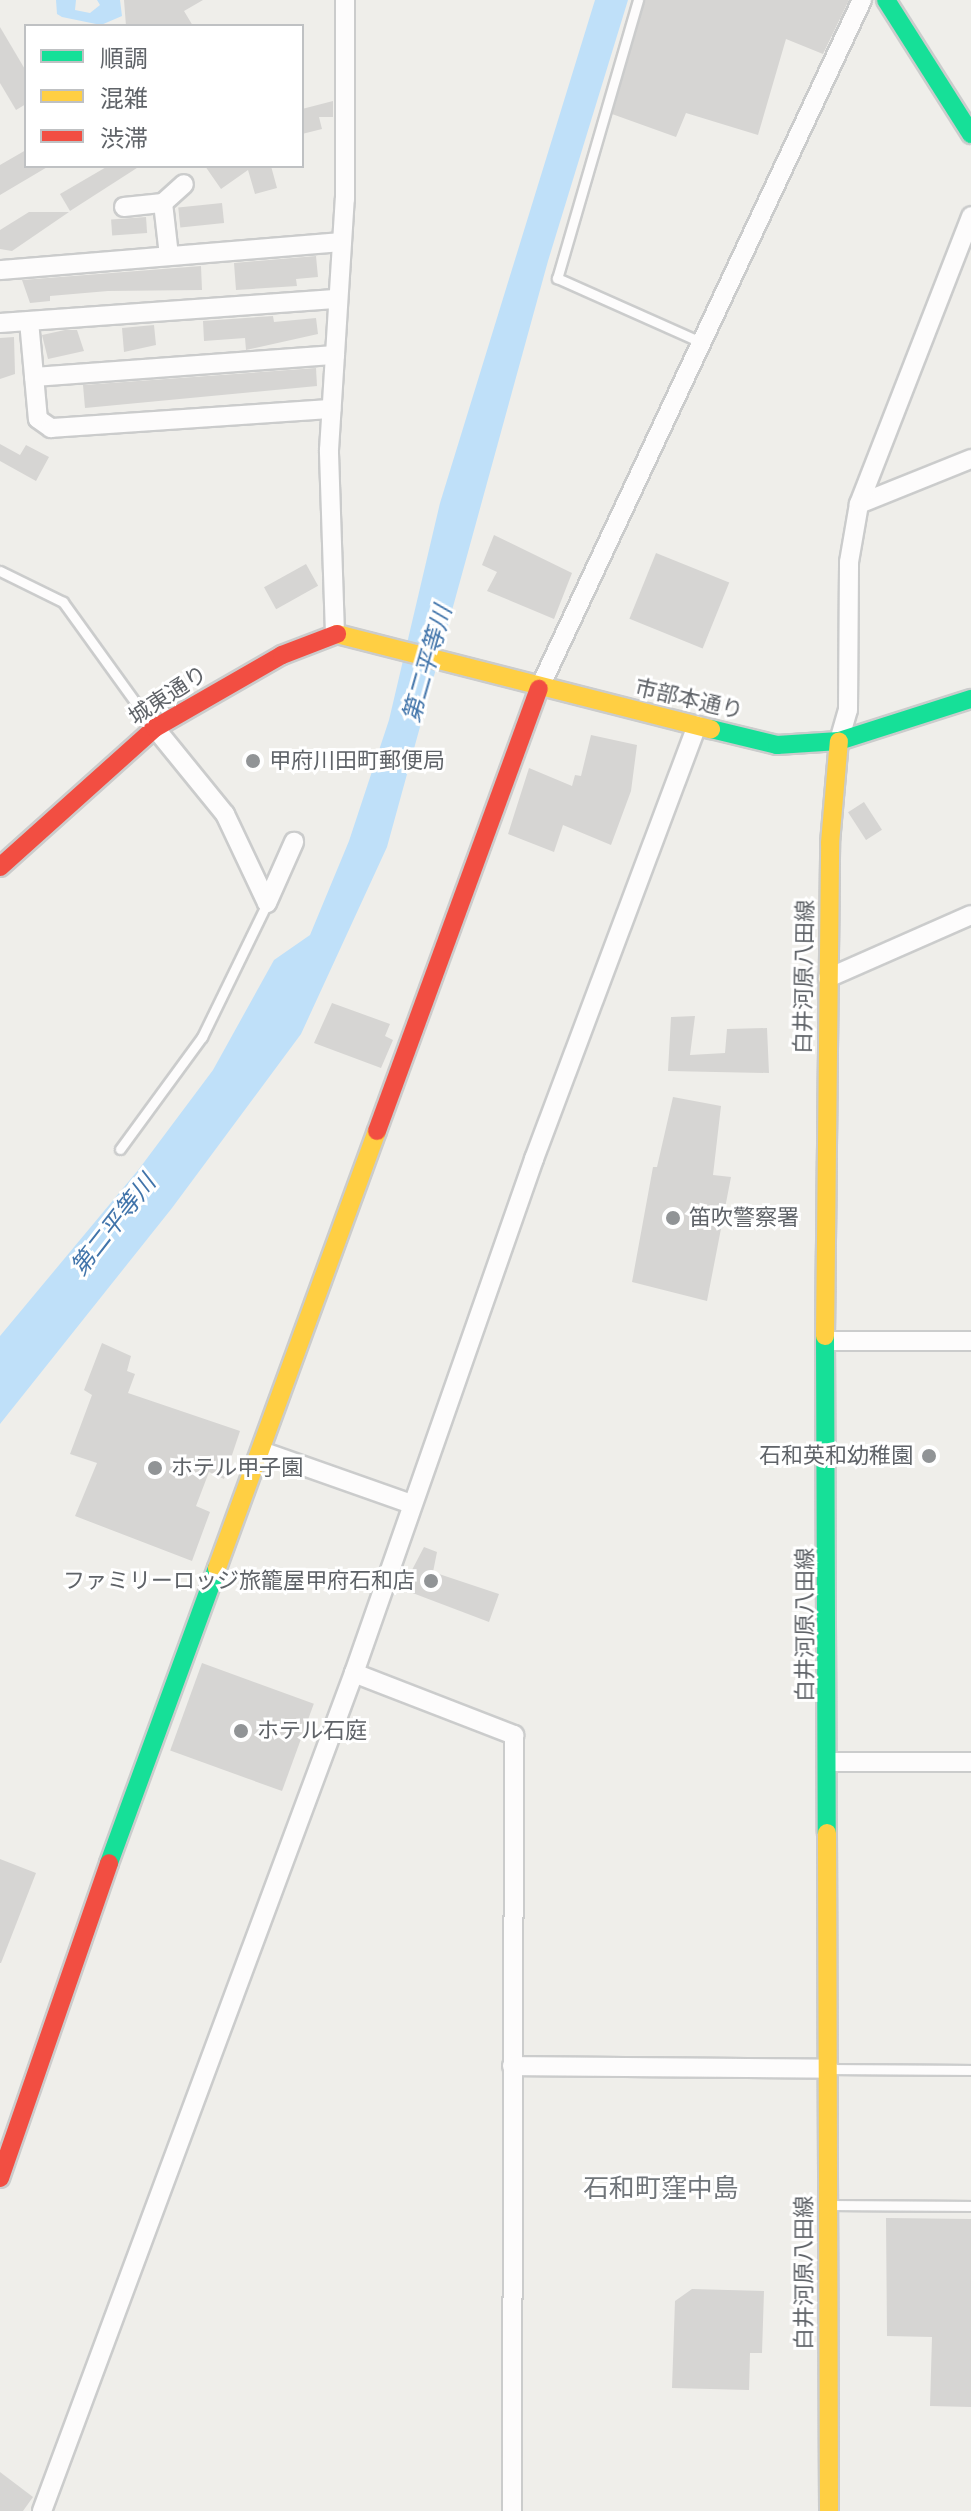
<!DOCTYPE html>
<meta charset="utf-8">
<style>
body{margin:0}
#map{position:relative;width:971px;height:2511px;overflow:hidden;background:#efeeea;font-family:Montserrat,"Noto Sans JP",sans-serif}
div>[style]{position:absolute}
.water>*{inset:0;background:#bfe0f9}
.building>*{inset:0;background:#d6d5d3;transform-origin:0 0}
.roads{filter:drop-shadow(2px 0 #cbcccc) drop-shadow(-2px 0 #cbcccc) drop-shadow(0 2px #cbcccc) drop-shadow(0 -2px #cbcccc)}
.lane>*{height:9px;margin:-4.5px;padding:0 4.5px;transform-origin:4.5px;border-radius:4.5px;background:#fdfcfc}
.street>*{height:18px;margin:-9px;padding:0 9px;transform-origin:9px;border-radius:9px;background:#fdfcfc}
.fast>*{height:18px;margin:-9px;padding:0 9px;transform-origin:9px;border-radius:9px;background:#16e098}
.slow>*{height:18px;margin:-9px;padding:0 9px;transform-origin:9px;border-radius:9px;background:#ffcf43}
.jam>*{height:18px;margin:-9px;padding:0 9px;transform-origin:9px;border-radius:9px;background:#f24e42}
.dots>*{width:22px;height:22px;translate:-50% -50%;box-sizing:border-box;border:4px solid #fff;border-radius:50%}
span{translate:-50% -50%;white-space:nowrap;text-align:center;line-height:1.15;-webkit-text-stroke:6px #fff;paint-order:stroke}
.street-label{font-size:22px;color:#5f6368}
.poi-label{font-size:22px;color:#5f6368}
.left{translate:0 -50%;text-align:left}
.right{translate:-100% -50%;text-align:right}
.water-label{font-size:24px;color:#4174aa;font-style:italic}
.quarter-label{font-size:26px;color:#70757a}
.legend{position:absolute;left:24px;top:24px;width:280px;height:144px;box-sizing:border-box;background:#fff;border:2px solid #bfc1c3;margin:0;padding:10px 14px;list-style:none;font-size:24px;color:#5f6368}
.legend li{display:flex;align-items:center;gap:16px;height:40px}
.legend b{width:40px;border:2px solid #bfc1c3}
</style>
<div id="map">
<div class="water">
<div style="clip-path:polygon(56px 0,76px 0,75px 10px,90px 13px,100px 5px,97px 0,120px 0,122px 16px,101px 25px,62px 17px,57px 14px)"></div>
<div style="clip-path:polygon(595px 0,628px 0,548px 261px,387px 847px,301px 1034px,172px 1208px,0 1424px,0 1336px,139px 1169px,213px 1070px,274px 960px,310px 935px,349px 841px,389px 720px,440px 503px)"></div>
</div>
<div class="building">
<div style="clip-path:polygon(124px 0,203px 0,184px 11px,193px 26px,126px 26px)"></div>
<div style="clip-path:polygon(645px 0,849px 0,823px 54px,786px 39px,758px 135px,686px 113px,676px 137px,612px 114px)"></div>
<div style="clip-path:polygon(0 27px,26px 71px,26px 104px,16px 110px,0 83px)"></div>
<div style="clip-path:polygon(333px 101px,333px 117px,319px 117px,322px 129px,302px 134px,302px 109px)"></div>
<div style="clip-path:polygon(26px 150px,26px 166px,49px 166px,0 195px,0 165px)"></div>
<div style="clip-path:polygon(108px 166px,140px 166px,70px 211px,60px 194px)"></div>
<div style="clip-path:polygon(205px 166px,271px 166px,277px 188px,255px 194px,248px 170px,221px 189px)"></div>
<div style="left:222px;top:203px;width:20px;height:44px;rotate:84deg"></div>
<div style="clip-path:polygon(29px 212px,69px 212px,12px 251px,0 249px,0 230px)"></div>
<div style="left:146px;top:217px;width:16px;height:35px;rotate:86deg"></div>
<div style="clip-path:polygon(316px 256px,318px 277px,296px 279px,297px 286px,236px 290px,234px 263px)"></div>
<div style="clip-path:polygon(201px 266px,202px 290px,108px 291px,50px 296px,50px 301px,30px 303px,22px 280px)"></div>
<div style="clip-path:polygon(273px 316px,274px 322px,316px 318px,318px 334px,246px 350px,245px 338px,204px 341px,203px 321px)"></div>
<div style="clip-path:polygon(154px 325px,156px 345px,124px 352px,122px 328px)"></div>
<div style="clip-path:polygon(65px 330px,77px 330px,84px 351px,48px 359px,42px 335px)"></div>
<div style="clip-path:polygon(14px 337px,15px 374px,0 379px,0 338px)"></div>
<div style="clip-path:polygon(316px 368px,317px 386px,85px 408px,83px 385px)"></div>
<div style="clip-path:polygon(0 444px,20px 455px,26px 445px,49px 457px,36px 481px,0 461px)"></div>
<div style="clip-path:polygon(494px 535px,572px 573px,554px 619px,487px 591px,497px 572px,482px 565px)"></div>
<div style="left:656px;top:553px;width:79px;height:71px;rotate:22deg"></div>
<div style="left:306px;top:564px;width:25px;height:48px;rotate:61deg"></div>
<div style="clip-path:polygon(591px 735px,637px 745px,631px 791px,611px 845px,563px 825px,554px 852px,508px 834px,529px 768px,572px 786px,575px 775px,581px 776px)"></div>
<div style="left:864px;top:802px;width:33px;height:19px;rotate:57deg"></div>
<div style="clip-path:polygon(332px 1003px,390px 1024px,385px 1036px,393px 1040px,381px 1068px,314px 1043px)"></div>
<div style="clip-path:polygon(695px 1016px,690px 1055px,725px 1053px,727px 1029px,767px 1028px,769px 1073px,668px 1071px,671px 1017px)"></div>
<div style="clip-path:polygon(673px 1097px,721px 1106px,713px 1175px,731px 1177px,707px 1301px,632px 1282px,653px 1167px,657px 1167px)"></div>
<div style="clip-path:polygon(102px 1343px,131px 1356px,127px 1371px,135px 1374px,128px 1393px,240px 1431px,224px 1479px,209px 1472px,196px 1506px,210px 1512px,192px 1561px,75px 1516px,97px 1463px,70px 1454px,92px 1395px,84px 1390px)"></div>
<div style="clip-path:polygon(424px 1547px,437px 1552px,433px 1572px,499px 1594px,489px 1622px,402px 1589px)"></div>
<div style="left:202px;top:1663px;width:119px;height:93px;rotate:20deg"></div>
<div style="clip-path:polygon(0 1859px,36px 1873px,1px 1963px,0 1963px)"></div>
<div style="clip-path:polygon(886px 2218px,971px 2219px,971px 2407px,930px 2406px,932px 2337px,887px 2336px)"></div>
<div style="clip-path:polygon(692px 2289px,764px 2291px,762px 2353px,750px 2353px,749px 2390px,672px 2388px,675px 2301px)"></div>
<div style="clip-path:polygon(0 2472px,33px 2497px,23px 2511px,0 2511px)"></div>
</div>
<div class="roads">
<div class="lane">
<div style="left:638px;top:0;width:290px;rotate:106.2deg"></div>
<div style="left:557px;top:278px;width:158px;rotate:24deg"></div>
<div style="left:0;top:571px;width:70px;rotate:26.2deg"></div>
<div style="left:63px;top:602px;width:150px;rotate:54.2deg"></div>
<div style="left:120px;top:1149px;width:139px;rotate:-53.8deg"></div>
<div style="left:202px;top:1037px;width:149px;rotate:-64.1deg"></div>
<div style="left:830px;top:2069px;width:141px;rotate:0.4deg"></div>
<div style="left:832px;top:2205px;width:139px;rotate:0.4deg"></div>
</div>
<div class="street">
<div style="left:163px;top:203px;width:53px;rotate:83.5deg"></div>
<div style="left:124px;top:207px;width:39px;rotate:-6deg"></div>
<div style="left:163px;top:203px;width:28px;rotate:-42deg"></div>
<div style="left:0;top:270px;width:343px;rotate:-4.7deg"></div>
<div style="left:29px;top:321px;width:98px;rotate:84.8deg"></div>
<div style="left:38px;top:419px;width:16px;rotate:35deg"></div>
<div style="left:51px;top:428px;width:281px;rotate:-3.9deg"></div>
<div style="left:0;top:323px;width:339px;rotate:-4.1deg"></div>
<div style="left:34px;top:377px;width:302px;rotate:-4.2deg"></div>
<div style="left:859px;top:504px;width:121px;rotate:-21.9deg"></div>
<div style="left:335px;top:634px;width:184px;rotate:-91.9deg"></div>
<div style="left:329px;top:450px;width:252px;rotate:-86.4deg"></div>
<div style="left:345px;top:199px;width:199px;rotate:-90deg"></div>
<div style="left:539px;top:689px;width:761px;rotate:-64.88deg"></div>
<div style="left:155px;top:728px;width:111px;rotate:50.9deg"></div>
<div style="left:225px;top:814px;width:98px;rotate:64.7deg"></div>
<div style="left:839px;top:741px;width:32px;rotate:-74deg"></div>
<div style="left:848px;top:710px;width:148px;rotate:-89.6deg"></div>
<div style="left:849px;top:562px;width:59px;rotate:-80.2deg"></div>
<div style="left:859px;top:504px;width:309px;rotate:-68.7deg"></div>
<div style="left:267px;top:903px;width:67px;rotate:-66.1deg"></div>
<div style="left:828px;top:978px;width:156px;rotate:-23.8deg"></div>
<div style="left:828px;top:1341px;width:143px"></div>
<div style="left:264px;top:1452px;width:157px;rotate:19.4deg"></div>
<div style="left:354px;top:1673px;width:172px;rotate:21.2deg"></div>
<div style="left:514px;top:1735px;width:776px;rotate:90.15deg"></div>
<div style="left:829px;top:1762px;width:142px"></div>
<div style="left:512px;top:2066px;width:317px;rotate:0.5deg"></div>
<div style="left:42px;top:2511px;width:894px;rotate:-69.58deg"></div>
<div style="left:354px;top:1673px;width:545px;rotate:-70.7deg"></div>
<div style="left:534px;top:1159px;width:463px;rotate:-69.4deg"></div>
</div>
<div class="fast">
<div style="left:886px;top:0;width:159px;rotate:57.6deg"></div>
<div style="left:711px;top:729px;width:68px;rotate:13.6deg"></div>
<div style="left:777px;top:745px;width:62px;rotate:-3.7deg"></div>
<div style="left:839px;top:741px;width:139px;rotate:-17.7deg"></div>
<div style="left:825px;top:1336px;width:497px;rotate:89.8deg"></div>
<div style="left:109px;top:1863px;width:314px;rotate:-69.9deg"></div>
</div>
<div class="slow">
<div style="left:337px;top:634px;width:386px;rotate:14.3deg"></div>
<div style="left:825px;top:1336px;width:493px;rotate:-89.4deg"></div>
<div style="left:830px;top:843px;width:102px;rotate:-85deg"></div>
<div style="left:217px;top:1568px;width:465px;rotate:-69.9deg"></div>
<div style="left:827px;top:1833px;width:678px;rotate:89.83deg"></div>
</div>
<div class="jam">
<div style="left:0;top:867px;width:208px;rotate:-41.9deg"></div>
<div style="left:155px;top:728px;width:146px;rotate:-29.9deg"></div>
<div style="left:282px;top:655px;width:59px;rotate:-20.9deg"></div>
<div style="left:377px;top:1131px;width:471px;rotate:-69.9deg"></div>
<div style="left:0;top:2178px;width:333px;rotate:-70.9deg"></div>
</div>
</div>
<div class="dots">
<div style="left:253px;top:761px;background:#919496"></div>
<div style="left:673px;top:1218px;background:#919496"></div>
<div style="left:929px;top:1456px;background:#919496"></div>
<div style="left:155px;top:1468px;background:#919496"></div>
<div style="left:431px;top:1581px;background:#919496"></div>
<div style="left:241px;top:1731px;background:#919496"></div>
</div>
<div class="street-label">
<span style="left:168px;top:695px;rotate:-33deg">城東通り</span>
<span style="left:689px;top:699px;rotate:13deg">市部本通り</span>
<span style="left:804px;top:977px;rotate:-89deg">白井河原八田線</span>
<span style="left:805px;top:1625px;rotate:-90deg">白井河原八田線</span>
<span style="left:804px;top:2273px;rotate:-90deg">白井河原八田線</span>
</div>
<div class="poi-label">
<span class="left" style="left:269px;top:761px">甲府川田町郵便局</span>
<span class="left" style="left:689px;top:1218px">笛吹警察署</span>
<span class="right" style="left:913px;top:1456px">石和英和幼稚園</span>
<span class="left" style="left:171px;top:1468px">ホテル甲子園</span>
<span class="right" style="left:415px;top:1581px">ファミリーロッジ旅籠屋甲府石和店</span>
<span class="left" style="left:257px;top:1731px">ホテル石庭</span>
</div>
<div class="water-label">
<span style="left:427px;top:664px;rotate:-74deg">第二平等川</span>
<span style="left:113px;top:1225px;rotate:-52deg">第二平等川</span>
</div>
<div class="quarter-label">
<span style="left:661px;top:2189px">石和町窪中島</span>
</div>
<ul class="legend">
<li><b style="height:10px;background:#16e098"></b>順調</li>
<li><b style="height:10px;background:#ffcf43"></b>混雑</li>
<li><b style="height:10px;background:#f24e42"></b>渋滞</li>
</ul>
</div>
